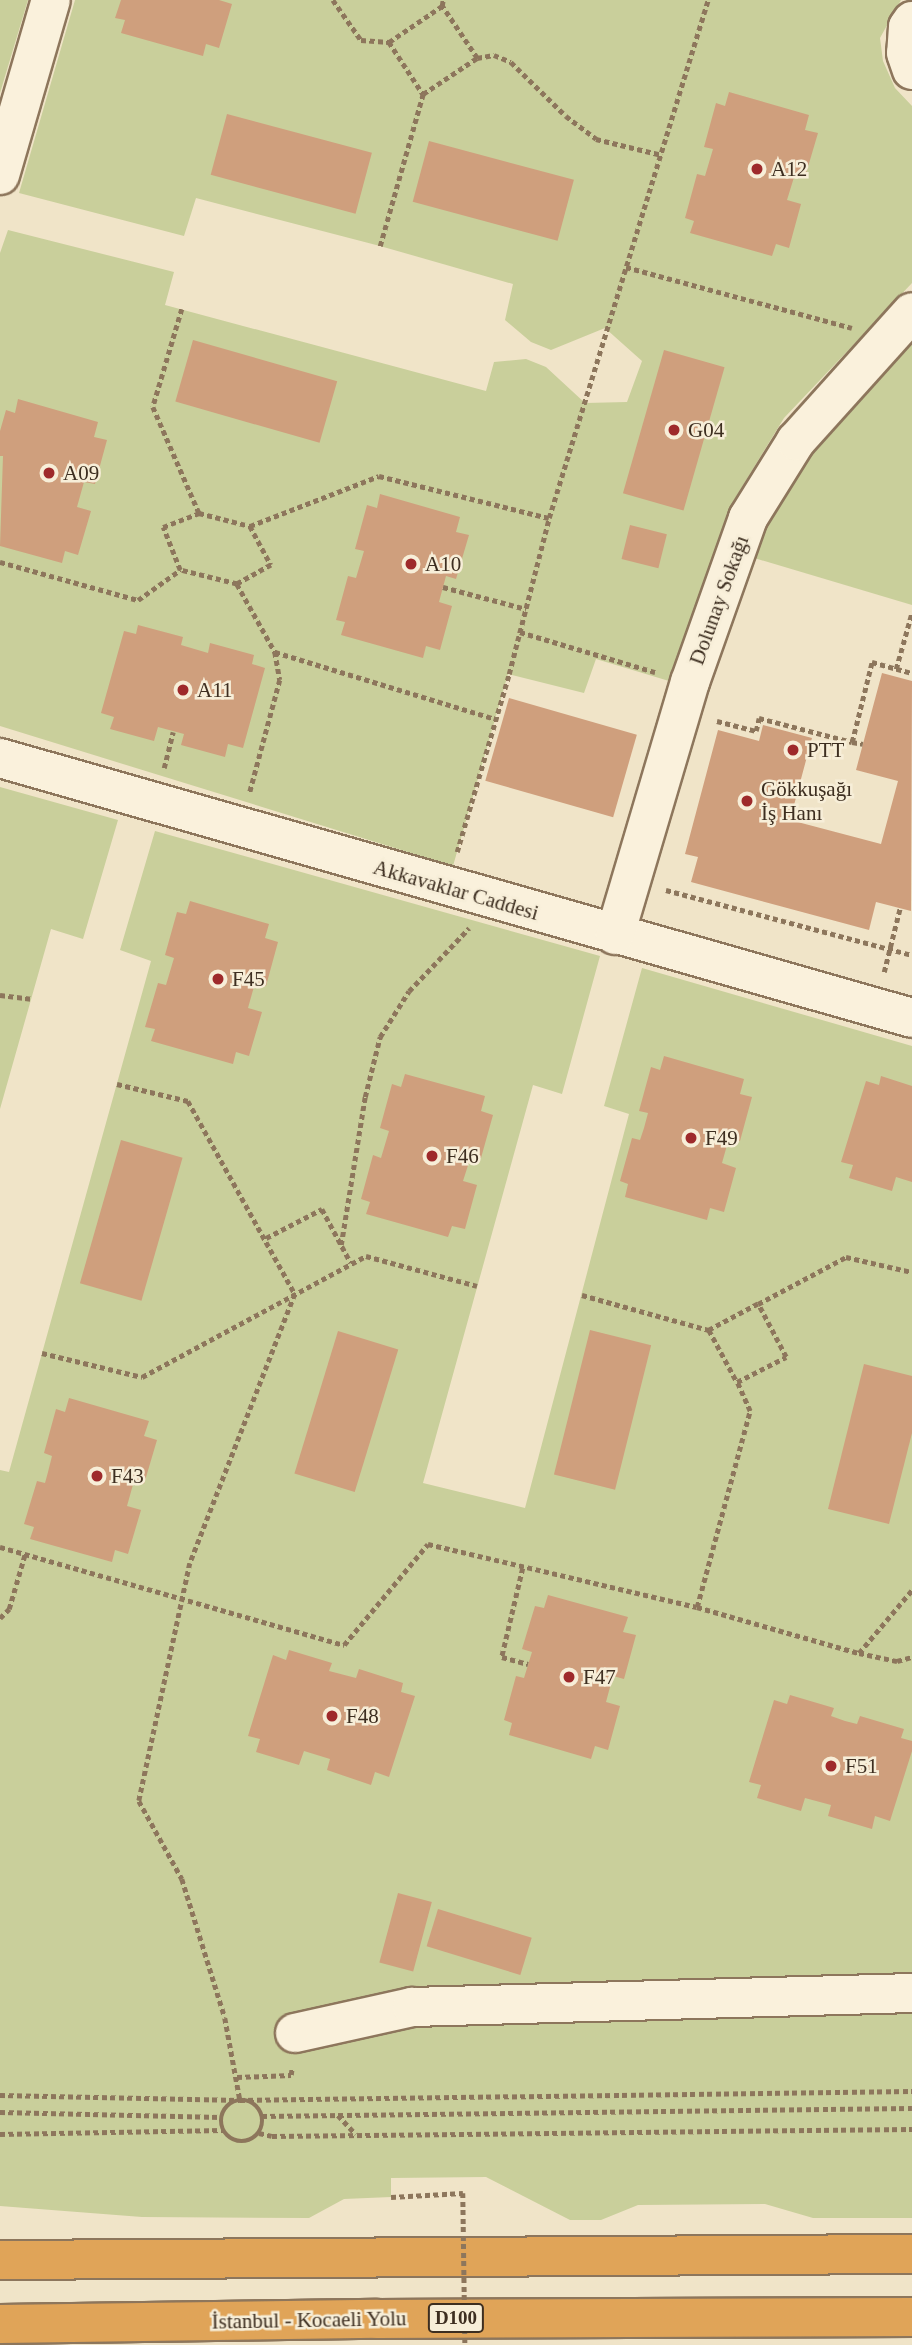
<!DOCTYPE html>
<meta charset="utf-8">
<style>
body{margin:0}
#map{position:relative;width:912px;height:2345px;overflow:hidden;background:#f0e4c8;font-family:Georgia,serif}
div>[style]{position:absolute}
.green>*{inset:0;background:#c9cf9b}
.building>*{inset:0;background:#cf9f7d;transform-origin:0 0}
.path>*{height:4.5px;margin-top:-2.25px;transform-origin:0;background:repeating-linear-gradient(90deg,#8d765c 0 5px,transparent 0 8.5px)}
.path>.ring{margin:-2.25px;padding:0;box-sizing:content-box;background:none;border:4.5px solid #8d765c;border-radius:50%}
.roads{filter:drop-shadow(2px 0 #8d765c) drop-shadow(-2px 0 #8d765c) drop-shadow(0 2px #8d765c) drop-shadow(0 -2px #8d765c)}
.minor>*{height:38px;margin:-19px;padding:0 19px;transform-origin:19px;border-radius:19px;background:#faf1dc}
.highway>*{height:38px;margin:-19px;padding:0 19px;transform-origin:19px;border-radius:19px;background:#e0a458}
.path-bridge>*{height:4.5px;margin-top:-2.25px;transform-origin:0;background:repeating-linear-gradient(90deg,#8d765c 0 5px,transparent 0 8.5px)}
.dots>*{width:19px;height:19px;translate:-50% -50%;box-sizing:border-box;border:4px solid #f7eed8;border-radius:50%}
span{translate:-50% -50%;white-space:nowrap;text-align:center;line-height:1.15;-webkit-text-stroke:5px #f7eed8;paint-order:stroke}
.shield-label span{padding:2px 5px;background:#f7eed8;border:2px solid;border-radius:5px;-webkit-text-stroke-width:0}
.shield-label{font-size:19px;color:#3d2e20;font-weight:700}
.poi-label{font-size:21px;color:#3d2e20}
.left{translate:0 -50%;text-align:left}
.street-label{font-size:21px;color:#3d2e20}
</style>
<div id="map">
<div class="green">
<div style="clip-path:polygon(0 0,28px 0,0 93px)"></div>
<div style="clip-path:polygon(75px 0,901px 0,880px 38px,883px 61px,895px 88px,912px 106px,912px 283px,784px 418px,731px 505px,669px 681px,596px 659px,584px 693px,508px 674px,453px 866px,0 726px,0 253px,8px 230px,174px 272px,165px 305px,486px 391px,494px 362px,526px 359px,546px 367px,585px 403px,627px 402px,642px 361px,605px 328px,551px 350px,531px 342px,505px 320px,513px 284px,380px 246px,196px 198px,184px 236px,19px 193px)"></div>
<div style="clip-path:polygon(912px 340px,912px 605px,751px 557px,764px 520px,810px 451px)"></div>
<div style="clip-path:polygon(0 787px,118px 820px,83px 939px,51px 929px,0 1109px)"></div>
<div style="clip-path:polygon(155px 831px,600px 956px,562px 1094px,533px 1085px,423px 1483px,525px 1508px,629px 1114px,604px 1106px,642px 968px,912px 1046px,912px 2218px,813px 2218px,765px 2204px,638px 2205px,601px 2220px,570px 2220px,486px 2177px,391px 2178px,391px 2197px,344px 2199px,309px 2218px,142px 2217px,0 2206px,0 1470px,9px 1472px,151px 961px,120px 950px)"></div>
</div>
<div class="building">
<div style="clip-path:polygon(121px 0,219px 0,232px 4px,219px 48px,206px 44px,203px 56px,121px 33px,125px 20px,115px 18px)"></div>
<div style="clip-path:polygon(729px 92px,809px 115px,805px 130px,818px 133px,805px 177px,795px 174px,787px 200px,801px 204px,789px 248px,776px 244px,772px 256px,690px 233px,694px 221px,685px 218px,697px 174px,705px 176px,713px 149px,704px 147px,716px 103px,725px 106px)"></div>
<div style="left:227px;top:114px;width:150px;height:63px;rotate:15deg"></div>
<div style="left:429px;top:141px;width:150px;height:63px;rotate:15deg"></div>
<div style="left:193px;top:340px;width:150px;height:64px;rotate:16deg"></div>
<div style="left:664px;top:350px;width:63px;height:149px;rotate:16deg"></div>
<div style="clip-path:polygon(18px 399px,98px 422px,94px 437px,107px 440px,95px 484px,84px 482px,77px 507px,91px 511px,78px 555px,65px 551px,62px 563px,0 546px,3px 456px,0 456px,0 431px,6px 410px,15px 413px)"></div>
<div style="clip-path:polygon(380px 494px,460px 517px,456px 532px,469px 535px,456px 579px,446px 576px,439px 602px,452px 606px,440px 650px,426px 646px,423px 658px,341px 635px,345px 622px,336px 620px,348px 576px,356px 578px,364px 551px,355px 549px,367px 505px,377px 508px)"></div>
<div style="left:630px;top:525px;width:38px;height:35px;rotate:14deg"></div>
<div style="clip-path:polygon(138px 625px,183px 637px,181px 645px,208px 653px,210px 643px,254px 655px,252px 664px,265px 668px,243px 748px,228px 744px,225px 757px,181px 745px,184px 734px,158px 727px,154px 741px,110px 729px,114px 717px,101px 713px,124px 631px,136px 634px)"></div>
<div style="clip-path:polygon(882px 673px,912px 681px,911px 911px,876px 902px,869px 930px,691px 882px,698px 857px,685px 854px,718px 730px,759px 741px,763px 725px,812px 738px,790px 820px,881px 844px,898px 781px,856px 770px)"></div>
<div style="left:509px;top:698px;width:133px;height:86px;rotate:16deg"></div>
<div style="clip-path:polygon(190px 901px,269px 924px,265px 938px,278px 942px,266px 986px,255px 983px,248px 1008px,262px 1012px,249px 1056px,236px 1052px,233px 1064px,151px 1041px,155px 1029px,145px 1027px,158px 983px,166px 985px,174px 958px,165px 955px,177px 912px,186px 914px)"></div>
<div style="clip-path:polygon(664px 1056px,744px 1079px,740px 1094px,752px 1097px,740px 1141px,729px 1138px,722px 1163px,736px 1168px,724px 1212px,710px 1208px,707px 1220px,625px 1197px,628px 1184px,620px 1181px,632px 1138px,640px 1140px,644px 1128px,648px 1113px,639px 1111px,651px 1067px,660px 1070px)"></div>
<div style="clip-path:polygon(405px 1074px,485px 1096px,481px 1111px,493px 1115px,481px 1158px,471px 1156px,463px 1181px,477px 1185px,465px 1229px,452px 1226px,448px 1237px,366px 1214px,370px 1202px,361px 1199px,373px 1155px,381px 1158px,389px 1131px,380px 1128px,392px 1084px,401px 1087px)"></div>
<div style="clip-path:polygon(881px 1076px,912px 1086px,912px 1182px,896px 1177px,892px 1191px,849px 1178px,853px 1165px,841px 1162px,866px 1081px,879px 1085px)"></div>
<div style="left:121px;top:1140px;width:64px;height:149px;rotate:16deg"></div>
<div style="left:590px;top:1330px;width:63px;height:149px;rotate:14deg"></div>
<div style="left:338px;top:1331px;width:63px;height:149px;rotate:17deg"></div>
<div style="clip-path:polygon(864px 1364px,912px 1376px,912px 1433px,889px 1524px,828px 1509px)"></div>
<div style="clip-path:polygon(69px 1398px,149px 1421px,144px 1436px,157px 1440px,144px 1484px,134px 1481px,127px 1506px,141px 1510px,128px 1554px,115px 1550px,112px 1562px,30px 1539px,34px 1527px,24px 1524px,37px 1481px,45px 1483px,48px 1472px,52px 1456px,44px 1453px,56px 1409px,65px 1412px)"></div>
<div style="clip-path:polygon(548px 1595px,628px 1617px,623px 1632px,636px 1635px,624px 1679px,613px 1676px,606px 1702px,620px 1706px,608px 1750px,595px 1746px,591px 1759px,509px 1735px,512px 1723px,504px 1720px,516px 1676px,524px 1678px,532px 1652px,522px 1649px,535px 1606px,544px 1608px)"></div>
<div style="clip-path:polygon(289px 1650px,332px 1663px,329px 1671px,356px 1678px,359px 1669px,403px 1683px,401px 1692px,415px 1696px,389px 1777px,375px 1772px,371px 1785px,327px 1770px,330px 1759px,304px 1751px,299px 1765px,256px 1752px,260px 1739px,248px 1736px,273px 1655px,286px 1660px)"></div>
<div style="clip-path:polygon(790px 1695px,834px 1708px,831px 1716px,845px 1721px,857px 1724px,860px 1716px,904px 1729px,901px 1738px,912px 1741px,912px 1751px,890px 1821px,875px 1816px,872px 1829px,828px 1816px,831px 1805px,805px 1798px,801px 1811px,757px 1798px,761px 1785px,749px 1782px,774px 1700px,787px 1704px)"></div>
<div style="left:398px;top:1893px;width:35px;height:72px;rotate:15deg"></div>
<div style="left:438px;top:1909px;width:98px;height:39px;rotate:17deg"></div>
</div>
<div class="path">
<div style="left:333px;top:0;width:49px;rotate:55deg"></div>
<div style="left:361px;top:40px;width:28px;rotate:4deg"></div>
<div style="left:389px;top:42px;width:64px;rotate:-34.2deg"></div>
<div style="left:442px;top:6px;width:6px;rotate:-81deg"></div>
<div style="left:389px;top:42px;width:62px;rotate:56.8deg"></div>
<div style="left:477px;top:58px;width:17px;rotate:-10deg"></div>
<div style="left:494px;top:55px;width:18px;rotate:22deg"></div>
<div style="left:511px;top:62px;width:77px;rotate:44.5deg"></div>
<div style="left:566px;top:116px;width:38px;rotate:37deg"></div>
<div style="left:596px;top:139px;width:68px;rotate:13.6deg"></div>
<div style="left:380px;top:246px;width:158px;rotate:-74.2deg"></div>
<div style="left:423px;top:94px;width:65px;rotate:-33.7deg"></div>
<div style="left:477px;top:58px;width:63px;rotate:-123.9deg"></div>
<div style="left:626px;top:267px;width:234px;rotate:15.1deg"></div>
<div style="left:182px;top:309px;width:102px;rotate:106.5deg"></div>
<div style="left:153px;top:407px;width:116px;rotate:66.5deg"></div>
<div style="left:199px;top:513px;width:53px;rotate:14.3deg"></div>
<div style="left:250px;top:526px;width:44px;rotate:61.7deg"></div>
<div style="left:271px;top:565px;width:39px;rotate:151deg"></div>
<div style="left:237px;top:584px;width:59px;rotate:-166.2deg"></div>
<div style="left:180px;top:570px;width:46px;rotate:-111.6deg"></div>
<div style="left:163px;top:527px;width:39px;rotate:-21deg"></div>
<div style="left:250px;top:526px;width:138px;rotate:-21.2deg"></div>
<div style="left:379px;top:476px;width:175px;rotate:13.9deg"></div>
<div style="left:0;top:562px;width:143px;rotate:15.4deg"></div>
<div style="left:138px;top:600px;width:52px;rotate:-35.5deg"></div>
<div style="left:237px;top:584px;width:78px;rotate:60.8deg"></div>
<div style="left:275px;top:652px;width:28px;rotate:80deg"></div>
<div style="left:280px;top:680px;width:116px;rotate:105deg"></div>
<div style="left:443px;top:587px;width:86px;rotate:14.8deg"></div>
<div style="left:520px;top:632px;width:141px;rotate:16.5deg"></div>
<div style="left:275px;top:652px;width:230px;rotate:16.9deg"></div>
<div style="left:896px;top:669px;width:59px;rotate:-74.3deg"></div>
<div style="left:717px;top:721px;width:40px;rotate:14.4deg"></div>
<div style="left:756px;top:731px;width:13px;rotate:-77deg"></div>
<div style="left:759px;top:718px;width:96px;rotate:14.5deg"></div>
<div style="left:852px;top:742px;width:82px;rotate:-76deg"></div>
<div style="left:872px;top:662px;width:41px;rotate:15.4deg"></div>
<div style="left:852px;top:742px;width:11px;rotate:10deg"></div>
<div style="left:164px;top:768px;width:37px;rotate:-76deg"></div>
<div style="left:457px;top:852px;width:185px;rotate:-73.7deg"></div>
<div style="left:509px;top:674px;width:161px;rotate:-75.6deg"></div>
<div style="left:549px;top:518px;width:542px;rotate:-72.94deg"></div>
<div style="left:666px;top:890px;width:254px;rotate:14.8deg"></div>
<div style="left:884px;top:972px;width:66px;rotate:-76deg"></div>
<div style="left:0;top:995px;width:31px;rotate:7deg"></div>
<div style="left:117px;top:1084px;width:73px;rotate:13.5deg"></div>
<div style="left:188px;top:1101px;width:221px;rotate:61deg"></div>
<div style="left:295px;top:1294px;width:289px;rotate:111.3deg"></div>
<div style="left:190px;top:1563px;width:243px;rotate:102.1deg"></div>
<div style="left:139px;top:1801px;width:89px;rotate:61.1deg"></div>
<div style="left:182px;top:1879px;width:145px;rotate:72.8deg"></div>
<div style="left:225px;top:2018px;width:83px;rotate:79.6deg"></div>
<div style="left:266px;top:1238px;width:63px;rotate:-27.4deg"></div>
<div style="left:322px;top:1209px;width:61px;rotate:61.8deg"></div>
<div style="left:341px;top:1245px;width:150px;rotate:-80.8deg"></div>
<div style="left:365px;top:1097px;width:62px;rotate:-76deg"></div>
<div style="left:380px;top:1037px;width:54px;rotate:-57.8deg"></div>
<div style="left:409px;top:991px;width:87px;rotate:-46.4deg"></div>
<div style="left:582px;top:1295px;width:132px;rotate:15.4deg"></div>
<div style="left:758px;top:1304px;width:100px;rotate:-28.1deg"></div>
<div style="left:846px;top:1257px;width:68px;rotate:12.8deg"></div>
<div style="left:42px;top:1353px;width:103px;rotate:13.5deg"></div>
<div style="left:142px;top:1377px;width:255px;rotate:-28.4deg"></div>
<div style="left:366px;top:1256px;width:115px;rotate:15.1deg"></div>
<div style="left:0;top:1547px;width:358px;rotate:15.9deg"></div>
<div style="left:344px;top:1645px;width:131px;rotate:-50.3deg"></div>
<div style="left:428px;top:1544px;width:276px;rotate:13.2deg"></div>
<div style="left:697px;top:1607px;width:168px;rotate:15.9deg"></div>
<div style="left:859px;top:1653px;width:39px;rotate:12deg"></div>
<div style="left:897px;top:1661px;width:16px;rotate:-15deg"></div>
<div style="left:523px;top:1568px;width:91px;rotate:103.3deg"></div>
<div style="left:502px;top:1657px;width:27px;rotate:15deg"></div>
<div style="left:697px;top:1607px;width:203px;rotate:-74.9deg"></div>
<div style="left:750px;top:1411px;width:32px;rotate:-114deg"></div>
<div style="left:737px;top:1382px;width:55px;rotate:-27deg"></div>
<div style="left:786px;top:1357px;width:60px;rotate:-117.8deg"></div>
<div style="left:758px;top:1304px;width:55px;rotate:152deg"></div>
<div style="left:709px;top:1330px;width:59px;rotate:61.7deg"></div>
<div style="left:0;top:1618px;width:13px;rotate:-45deg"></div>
<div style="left:9px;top:1609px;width:57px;rotate:-73.8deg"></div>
<div style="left:859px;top:1653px;width:82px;rotate:-49.9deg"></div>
<div style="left:237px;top:2077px;width:54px;rotate:-2.1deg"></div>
<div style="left:291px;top:2075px;width:8px;rotate:-83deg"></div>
<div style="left:0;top:2095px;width:240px;rotate:1.2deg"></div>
<div style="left:240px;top:2100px;width:672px;rotate:-0.77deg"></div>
<div class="ring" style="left:221px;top:2100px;width:37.5px;height:37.5px"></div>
<div style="left:0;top:2112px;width:221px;rotate:1.3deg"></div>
<div style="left:338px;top:2115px;width:26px;rotate:47deg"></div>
<div style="left:262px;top:2116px;width:650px;rotate:-0.71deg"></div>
<div style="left:259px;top:2133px;width:13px;rotate:13deg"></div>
<div style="left:272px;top:2136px;width:640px;rotate:-0.63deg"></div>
<div style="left:0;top:2134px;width:223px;rotate:-1deg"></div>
<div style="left:391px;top:2197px;width:72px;rotate:-3.2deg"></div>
</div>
<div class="roads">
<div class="minor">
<div style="left:912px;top:21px;width:7px;rotate:124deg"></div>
<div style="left:908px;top:27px;width:26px;rotate:94deg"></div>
<div style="left:906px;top:53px;width:18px;rotate:71deg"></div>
<div style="left:0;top:175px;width:182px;rotate:-73.8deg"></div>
<div style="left:0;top:758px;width:948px;rotate:15.91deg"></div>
<div style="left:615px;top:935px;width:264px;rotate:-73.5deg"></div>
<div style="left:690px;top:682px;width:174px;rotate:-70.5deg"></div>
<div style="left:748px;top:518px;width:91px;rotate:-58.1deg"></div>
<div style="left:796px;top:441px;width:173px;rotate:-48deg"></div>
<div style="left:295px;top:2033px;width:120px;rotate:-12.5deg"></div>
<div style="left:412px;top:2007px;width:500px;rotate:-1.6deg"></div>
</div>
<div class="highway">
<div style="left:0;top:2260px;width:912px;rotate:-0.38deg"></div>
<div style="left:0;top:2324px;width:377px;rotate:-0.8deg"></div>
<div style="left:377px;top:2319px;width:535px;rotate:-0.21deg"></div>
</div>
</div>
<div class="path-bridge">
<div style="left:463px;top:2193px;width:152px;rotate:89.2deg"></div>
</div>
<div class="dots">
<div style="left:757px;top:169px;background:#9e2a2b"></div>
<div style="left:674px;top:430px;background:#9e2a2b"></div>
<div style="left:49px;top:473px;background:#9e2a2b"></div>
<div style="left:411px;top:564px;background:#9e2a2b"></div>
<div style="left:183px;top:690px;background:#9e2a2b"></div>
<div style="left:793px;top:750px;background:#9e2a2b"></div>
<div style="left:747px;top:801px;background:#9e2a2b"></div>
<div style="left:218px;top:979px;background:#9e2a2b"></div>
<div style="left:691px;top:1138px;background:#9e2a2b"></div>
<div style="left:432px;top:1156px;background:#9e2a2b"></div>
<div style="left:97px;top:1476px;background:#9e2a2b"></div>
<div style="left:569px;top:1677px;background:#9e2a2b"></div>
<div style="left:332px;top:1716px;background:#9e2a2b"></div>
<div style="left:831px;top:1766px;background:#9e2a2b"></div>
</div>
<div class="shield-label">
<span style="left:456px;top:2318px">D100</span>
</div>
<div class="poi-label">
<span class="left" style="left:771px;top:169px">A12</span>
<span class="left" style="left:688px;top:430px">G04</span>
<span class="left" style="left:63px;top:473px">A09</span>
<span class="left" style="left:425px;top:564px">A10</span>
<span class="left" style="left:197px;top:690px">A11</span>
<span class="left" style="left:807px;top:750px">PTT</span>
<span class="left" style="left:761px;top:801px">Gökkuşağı<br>İş Hanı</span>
<span class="left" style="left:232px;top:979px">F45</span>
<span class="left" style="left:705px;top:1138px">F49</span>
<span class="left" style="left:446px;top:1156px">F46</span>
<span class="left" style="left:111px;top:1476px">F43</span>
<span class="left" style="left:583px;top:1677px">F47</span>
<span class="left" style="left:346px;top:1716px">F48</span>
<span class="left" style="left:845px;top:1766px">F51</span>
</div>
<div class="street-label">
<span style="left:719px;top:600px;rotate:-70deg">Dolunay Sokağı</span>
<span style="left:456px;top:890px;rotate:16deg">Akkavaklar Caddesi</span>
<span style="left:309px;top:2320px;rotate:-1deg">İstanbul - Kocaeli Yolu</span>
</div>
</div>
